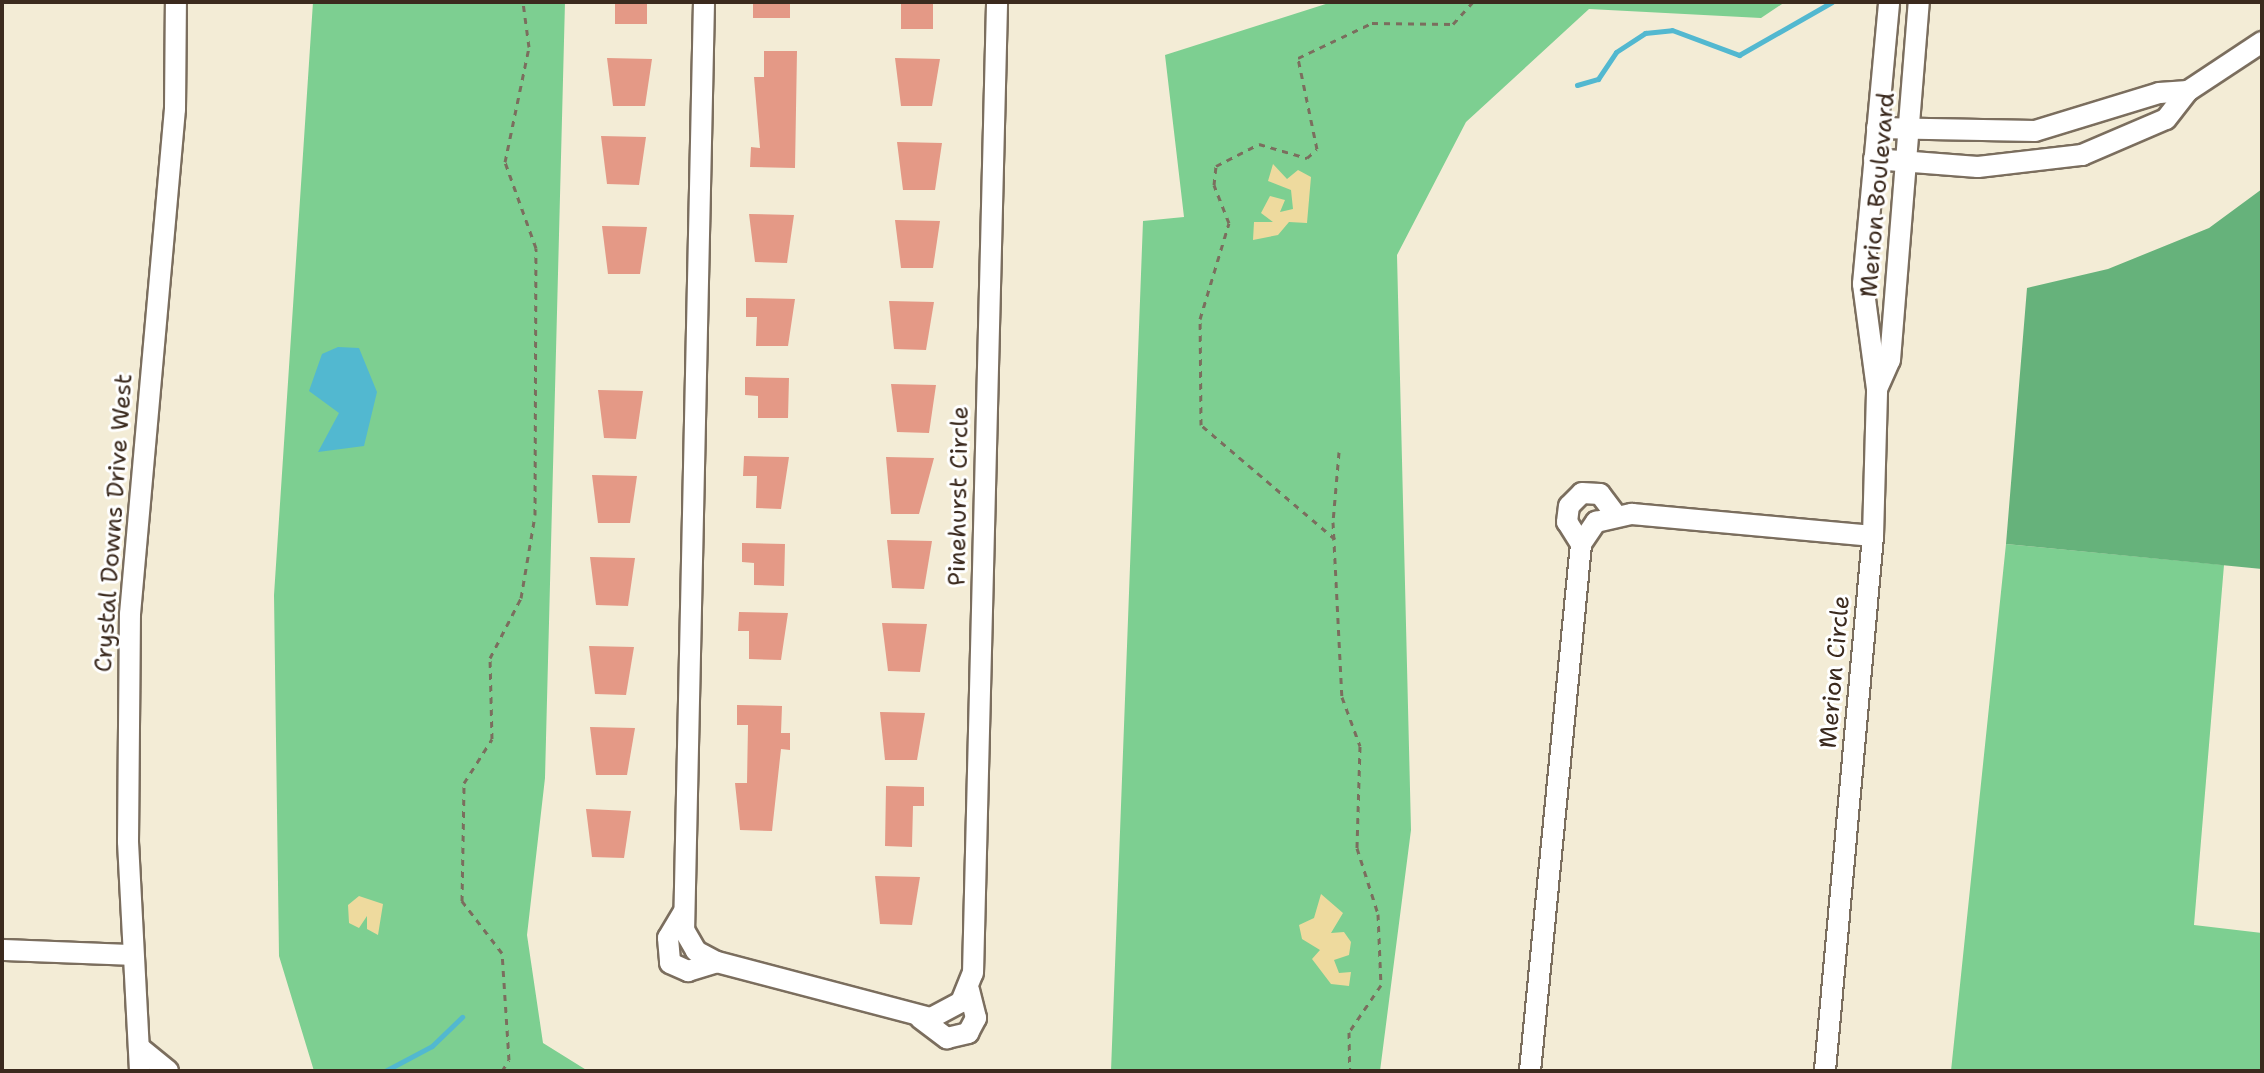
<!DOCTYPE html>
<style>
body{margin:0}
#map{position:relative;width:2264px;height:1073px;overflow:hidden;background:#f3ecd6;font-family:"Shantell Sans",sans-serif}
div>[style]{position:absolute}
.green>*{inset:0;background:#7dcf91}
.forest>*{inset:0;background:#66b27b}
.sand>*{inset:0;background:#eeda9e}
.water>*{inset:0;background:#52b8d0}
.stream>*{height:5px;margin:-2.5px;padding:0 2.5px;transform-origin:2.5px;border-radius:2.5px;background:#52b8d0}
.building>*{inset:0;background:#e49986;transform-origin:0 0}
.path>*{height:3px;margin-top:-1.5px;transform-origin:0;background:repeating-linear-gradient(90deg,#7b6e5e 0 6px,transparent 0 12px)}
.roads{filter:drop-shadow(2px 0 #7b6e5e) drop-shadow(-2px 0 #7b6e5e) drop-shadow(0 2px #7b6e5e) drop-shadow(0 -2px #7b6e5e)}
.minor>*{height:20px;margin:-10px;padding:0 10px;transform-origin:10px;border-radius:10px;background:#fff}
span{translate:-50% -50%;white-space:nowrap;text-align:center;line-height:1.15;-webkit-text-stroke:6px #fff;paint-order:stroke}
.street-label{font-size:24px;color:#3b2a1e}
.frame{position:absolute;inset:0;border:4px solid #3b2a1e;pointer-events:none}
</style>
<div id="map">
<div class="green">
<div style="clip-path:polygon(313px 2px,565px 2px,545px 778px,527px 935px,543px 1043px,588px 1071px,314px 1071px,279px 956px,274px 595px)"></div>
<div style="clip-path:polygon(1332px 2px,1785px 2px,1761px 18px,1589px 9px,1466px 122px,1397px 255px,1411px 830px,1380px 1071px,1111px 1071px,1143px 221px,1184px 217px,1165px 55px)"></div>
<div style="clip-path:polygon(2006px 544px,2224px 565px,2194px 925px,2262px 933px,2262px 1071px,1951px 1071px)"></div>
</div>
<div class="forest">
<div style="clip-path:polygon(2262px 189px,2262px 569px,2006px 544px,2027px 288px,2108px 269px,2209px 228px)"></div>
</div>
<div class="sand">
<div style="clip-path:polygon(1273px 164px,1287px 179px,1298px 170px,1311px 177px,1307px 223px,1289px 222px,1278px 235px,1253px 240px,1254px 222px,1273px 222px,1261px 213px,1270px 196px,1285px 200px,1280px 212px,1293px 209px,1291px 190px,1268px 181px)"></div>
<div style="clip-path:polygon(1321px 894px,1343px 913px,1331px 933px,1344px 932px,1351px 942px,1349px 955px,1334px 960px,1339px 973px,1351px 972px,1349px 986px,1331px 984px,1312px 959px,1320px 950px,1302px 939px,1299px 925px,1314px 918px)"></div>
<div style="clip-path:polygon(359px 896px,383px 904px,378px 935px,367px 929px,367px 916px,359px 928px,349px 923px,348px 905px)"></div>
</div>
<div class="water">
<div style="clip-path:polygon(338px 347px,359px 348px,377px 392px,364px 446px,318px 452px,339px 413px,309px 391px,322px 354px)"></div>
</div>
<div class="stream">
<div style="left:1577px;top:85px;width:22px;rotate:-16deg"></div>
<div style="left:1598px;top:79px;width:32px;rotate:-56deg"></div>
<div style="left:1616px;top:52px;width:35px;rotate:-33deg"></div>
<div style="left:1645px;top:33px;width:27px;rotate:-6deg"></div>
<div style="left:1672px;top:30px;width:72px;rotate:20.5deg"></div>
<div style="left:1739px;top:55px;width:107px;rotate:-29.7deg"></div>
<div style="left:385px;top:1071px;width:53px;rotate:-28deg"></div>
<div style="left:432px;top:1046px;width:42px;rotate:-44deg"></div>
</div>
<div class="building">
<div style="left:615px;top:2px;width:32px;height:22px"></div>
<div style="left:753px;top:2px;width:37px;height:16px"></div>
<div style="left:901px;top:2px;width:32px;height:27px"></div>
<div style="clip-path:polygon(764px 51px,797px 51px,795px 168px,750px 167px,751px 147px,760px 148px,754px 77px,764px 77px)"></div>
<div style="clip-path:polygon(607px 58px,652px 59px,645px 106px,613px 106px)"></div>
<div style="clip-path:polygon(895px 58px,940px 59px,932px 106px,901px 106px)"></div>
<div style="clip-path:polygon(601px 136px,646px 137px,639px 185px,607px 184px)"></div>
<div style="clip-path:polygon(897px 142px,942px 143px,935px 190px,903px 190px)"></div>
<div style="clip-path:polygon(749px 214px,794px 215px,787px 263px,755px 262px)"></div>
<div style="clip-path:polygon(895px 220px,940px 221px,933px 268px,901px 268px)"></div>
<div style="clip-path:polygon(602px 226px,647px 227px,640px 274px,608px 274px)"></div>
<div style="clip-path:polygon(746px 298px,795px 299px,788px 346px,756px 346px,757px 317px,746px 317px)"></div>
<div style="clip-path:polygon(889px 301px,934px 302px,926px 350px,894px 349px)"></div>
<div style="clip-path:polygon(745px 377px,789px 378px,788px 418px,758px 418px,758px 396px,745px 395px)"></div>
<div style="clip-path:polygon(891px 384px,936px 385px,929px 433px,897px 432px)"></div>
<div style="clip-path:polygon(598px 390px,643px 391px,636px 439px,604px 438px)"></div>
<div style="clip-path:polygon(744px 456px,789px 457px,781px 509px,756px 508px,757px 476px,743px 476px)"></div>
<div style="clip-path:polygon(886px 457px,934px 458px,919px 514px,891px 514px)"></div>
<div style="clip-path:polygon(592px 475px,637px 476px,630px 523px,598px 523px)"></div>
<div style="clip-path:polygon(887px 540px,932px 541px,924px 589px,892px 588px)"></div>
<div style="clip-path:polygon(742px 543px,785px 544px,784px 586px,754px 585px,754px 563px,742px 562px)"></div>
<div style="clip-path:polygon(590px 557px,635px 558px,628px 606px,596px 605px)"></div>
<div style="clip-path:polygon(739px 612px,788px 613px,781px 660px,749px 659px,749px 631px,738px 631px)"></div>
<div style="clip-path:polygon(882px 623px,927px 624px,920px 672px,888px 671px)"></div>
<div style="clip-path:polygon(589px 646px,634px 647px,626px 695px,595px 694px)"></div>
<div style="clip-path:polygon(737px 705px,782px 706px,781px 733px,790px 733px,790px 750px,781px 749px,772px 831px,740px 830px,735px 783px,747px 783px,748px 725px,737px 725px)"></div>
<div style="clip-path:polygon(880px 712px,925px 713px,917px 760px,885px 760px)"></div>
<div style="clip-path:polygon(590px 727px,635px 728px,627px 775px,596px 775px)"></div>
<div style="clip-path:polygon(886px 786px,924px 787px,924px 806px,913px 806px,912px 847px,885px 846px)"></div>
<div style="clip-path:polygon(586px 809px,631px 811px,624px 858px,592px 857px)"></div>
<div style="clip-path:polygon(875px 876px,920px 877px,912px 925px,880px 924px)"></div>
</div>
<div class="path">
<div style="left:1339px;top:452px;width:70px;rotate:94.9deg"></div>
<div style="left:1333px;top:522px;width:175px;rotate:87.1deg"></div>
<div style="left:1342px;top:697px;width:52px;rotate:69.8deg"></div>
<div style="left:1360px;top:746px;width:102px;rotate:91.7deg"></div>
<div style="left:1357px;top:848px;width:69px;rotate:72.3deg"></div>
<div style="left:1378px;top:914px;width:71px;rotate:87.6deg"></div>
<div style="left:1381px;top:985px;width:57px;rotate:124.2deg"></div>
<div style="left:1349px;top:1032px;width:39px;rotate:89deg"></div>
<div style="left:1335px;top:539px;width:176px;rotate:-139.6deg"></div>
<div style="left:1201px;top:425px;width:106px;rotate:-90.5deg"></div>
<div style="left:1200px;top:319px;width:100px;rotate:-73.2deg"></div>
<div style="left:1229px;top:223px;width:41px;rotate:-111.5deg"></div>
<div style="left:1214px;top:185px;width:19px;rotate:-84deg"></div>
<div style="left:1216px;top:166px;width:48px;rotate:-27.1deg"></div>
<div style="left:1259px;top:144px;width:50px;rotate:16.3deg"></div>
<div style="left:1307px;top:158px;width:13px;rotate:-42deg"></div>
<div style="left:1317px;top:149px;width:93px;rotate:-101.8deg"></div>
<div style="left:1298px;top:58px;width:82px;rotate:-25.3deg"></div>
<div style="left:1372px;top:23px;width:81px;rotate:0.7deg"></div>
<div style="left:1453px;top:24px;width:30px;rotate:-48deg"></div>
<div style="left:502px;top:1071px;width:13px;rotate:-58deg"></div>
<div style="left:509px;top:1060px;width:107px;rotate:-93.7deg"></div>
<div style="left:502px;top:953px;width:66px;rotate:-127.6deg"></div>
<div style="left:462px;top:901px;width:118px;rotate:-89deg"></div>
<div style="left:464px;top:783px;width:52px;rotate:-57.5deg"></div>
<div style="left:492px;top:739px;width:81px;rotate:-91.4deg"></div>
<div style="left:490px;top:658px;width:68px;rotate:-62.7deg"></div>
<div style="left:521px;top:598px;width:84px;rotate:-80.4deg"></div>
<div style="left:535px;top:515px;width:267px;rotate:-89.8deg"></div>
<div style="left:536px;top:248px;width:91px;rotate:-109.8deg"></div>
<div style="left:505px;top:162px;width:117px;rotate:-78.2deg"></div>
<div style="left:529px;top:47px;width:45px;rotate:-97.6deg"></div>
</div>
<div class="roads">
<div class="minor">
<div style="left:704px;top:2px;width:928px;rotate:91.23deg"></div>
<div style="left:684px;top:930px;width:24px;rotate:60deg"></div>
<div style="left:696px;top:951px;width:24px;rotate:28deg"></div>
<div style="left:717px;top:962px;width:221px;rotate:14.7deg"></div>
<div style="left:931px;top:1018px;width:34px;rotate:-28deg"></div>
<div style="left:961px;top:1002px;width:31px;rotate:-68deg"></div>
<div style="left:973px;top:973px;width:971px;rotate:-88.58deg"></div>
<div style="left:1877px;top:128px;width:158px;rotate:1.1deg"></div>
<div style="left:2035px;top:131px;width:130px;rotate:-17deg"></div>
<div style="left:2159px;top:93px;width:29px;rotate:-4deg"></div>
<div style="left:1874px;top:159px;width:104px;rotate:4.4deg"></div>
<div style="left:1978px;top:167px;width:105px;rotate:-6.6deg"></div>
<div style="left:2082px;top:155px;width:91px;rotate:-23.2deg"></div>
<div style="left:2166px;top:119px;width:36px;rotate:-52deg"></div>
<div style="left:2188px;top:91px;width:89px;rotate:-33.5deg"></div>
<div style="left:1877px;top:389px;width:32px;rotate:-66deg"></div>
<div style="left:1890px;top:360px;width:359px;rotate:-85.4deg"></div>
<div style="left:1873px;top:536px;width:147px;rotate:-88.4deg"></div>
<div style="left:1877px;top:389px;width:106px;rotate:-97.6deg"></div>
<div style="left:1863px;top:284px;width:283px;rotate:-84.7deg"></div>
<div style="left:1581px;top:544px;width:26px;rotate:-122deg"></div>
<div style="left:1567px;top:522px;width:16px;rotate:-83deg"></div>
<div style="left:1569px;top:506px;width:18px;rotate:-45deg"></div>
<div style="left:1582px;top:493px;width:18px;rotate:3deg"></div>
<div style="left:1600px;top:494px;width:25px;rotate:53deg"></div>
<div style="left:683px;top:913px;width:29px;rotate:121deg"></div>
<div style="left:668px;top:938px;width:25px;rotate:85deg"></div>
<div style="left:670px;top:963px;width:20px;rotate:24deg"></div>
<div style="left:688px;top:971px;width:30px;rotate:-17deg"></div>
<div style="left:2px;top:950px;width:130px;rotate:2.2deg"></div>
<div style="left:920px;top:1018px;width:34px;rotate:37deg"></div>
<div style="left:947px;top:1038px;width:22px;rotate:-13deg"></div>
<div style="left:968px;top:1033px;width:17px;rotate:-62deg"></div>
<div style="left:976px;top:1018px;width:29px;rotate:-104deg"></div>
<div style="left:140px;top:1048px;width:36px;rotate:39deg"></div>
<div style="left:140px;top:1071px;width:230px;rotate:-93deg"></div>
<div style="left:128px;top:841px;width:227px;rotate:-89.5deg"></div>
<div style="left:130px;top:614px;width:507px;rotate:-84.91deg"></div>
<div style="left:175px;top:109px;width:107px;rotate:-89.5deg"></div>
<div style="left:1530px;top:1071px;width:529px;rotate:-84.47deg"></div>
<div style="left:1581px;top:544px;width:27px;rotate:-56deg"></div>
<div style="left:1596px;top:522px;width:37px;rotate:-13deg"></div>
<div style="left:1632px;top:514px;width:242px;rotate:5.2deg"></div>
<div style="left:1873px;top:536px;width:537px;rotate:95.13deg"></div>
</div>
</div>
<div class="street-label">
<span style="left:1878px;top:195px;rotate:-85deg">Merion Boulevard</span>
<span style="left:959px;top:496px;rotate:-89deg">Pinehurst Circle</span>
<span style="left:114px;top:523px;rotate:-86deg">Crystal Downs Drive West</span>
<span style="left:1835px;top:672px;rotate:-85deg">Merion Circle</span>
</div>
<div class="frame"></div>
</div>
